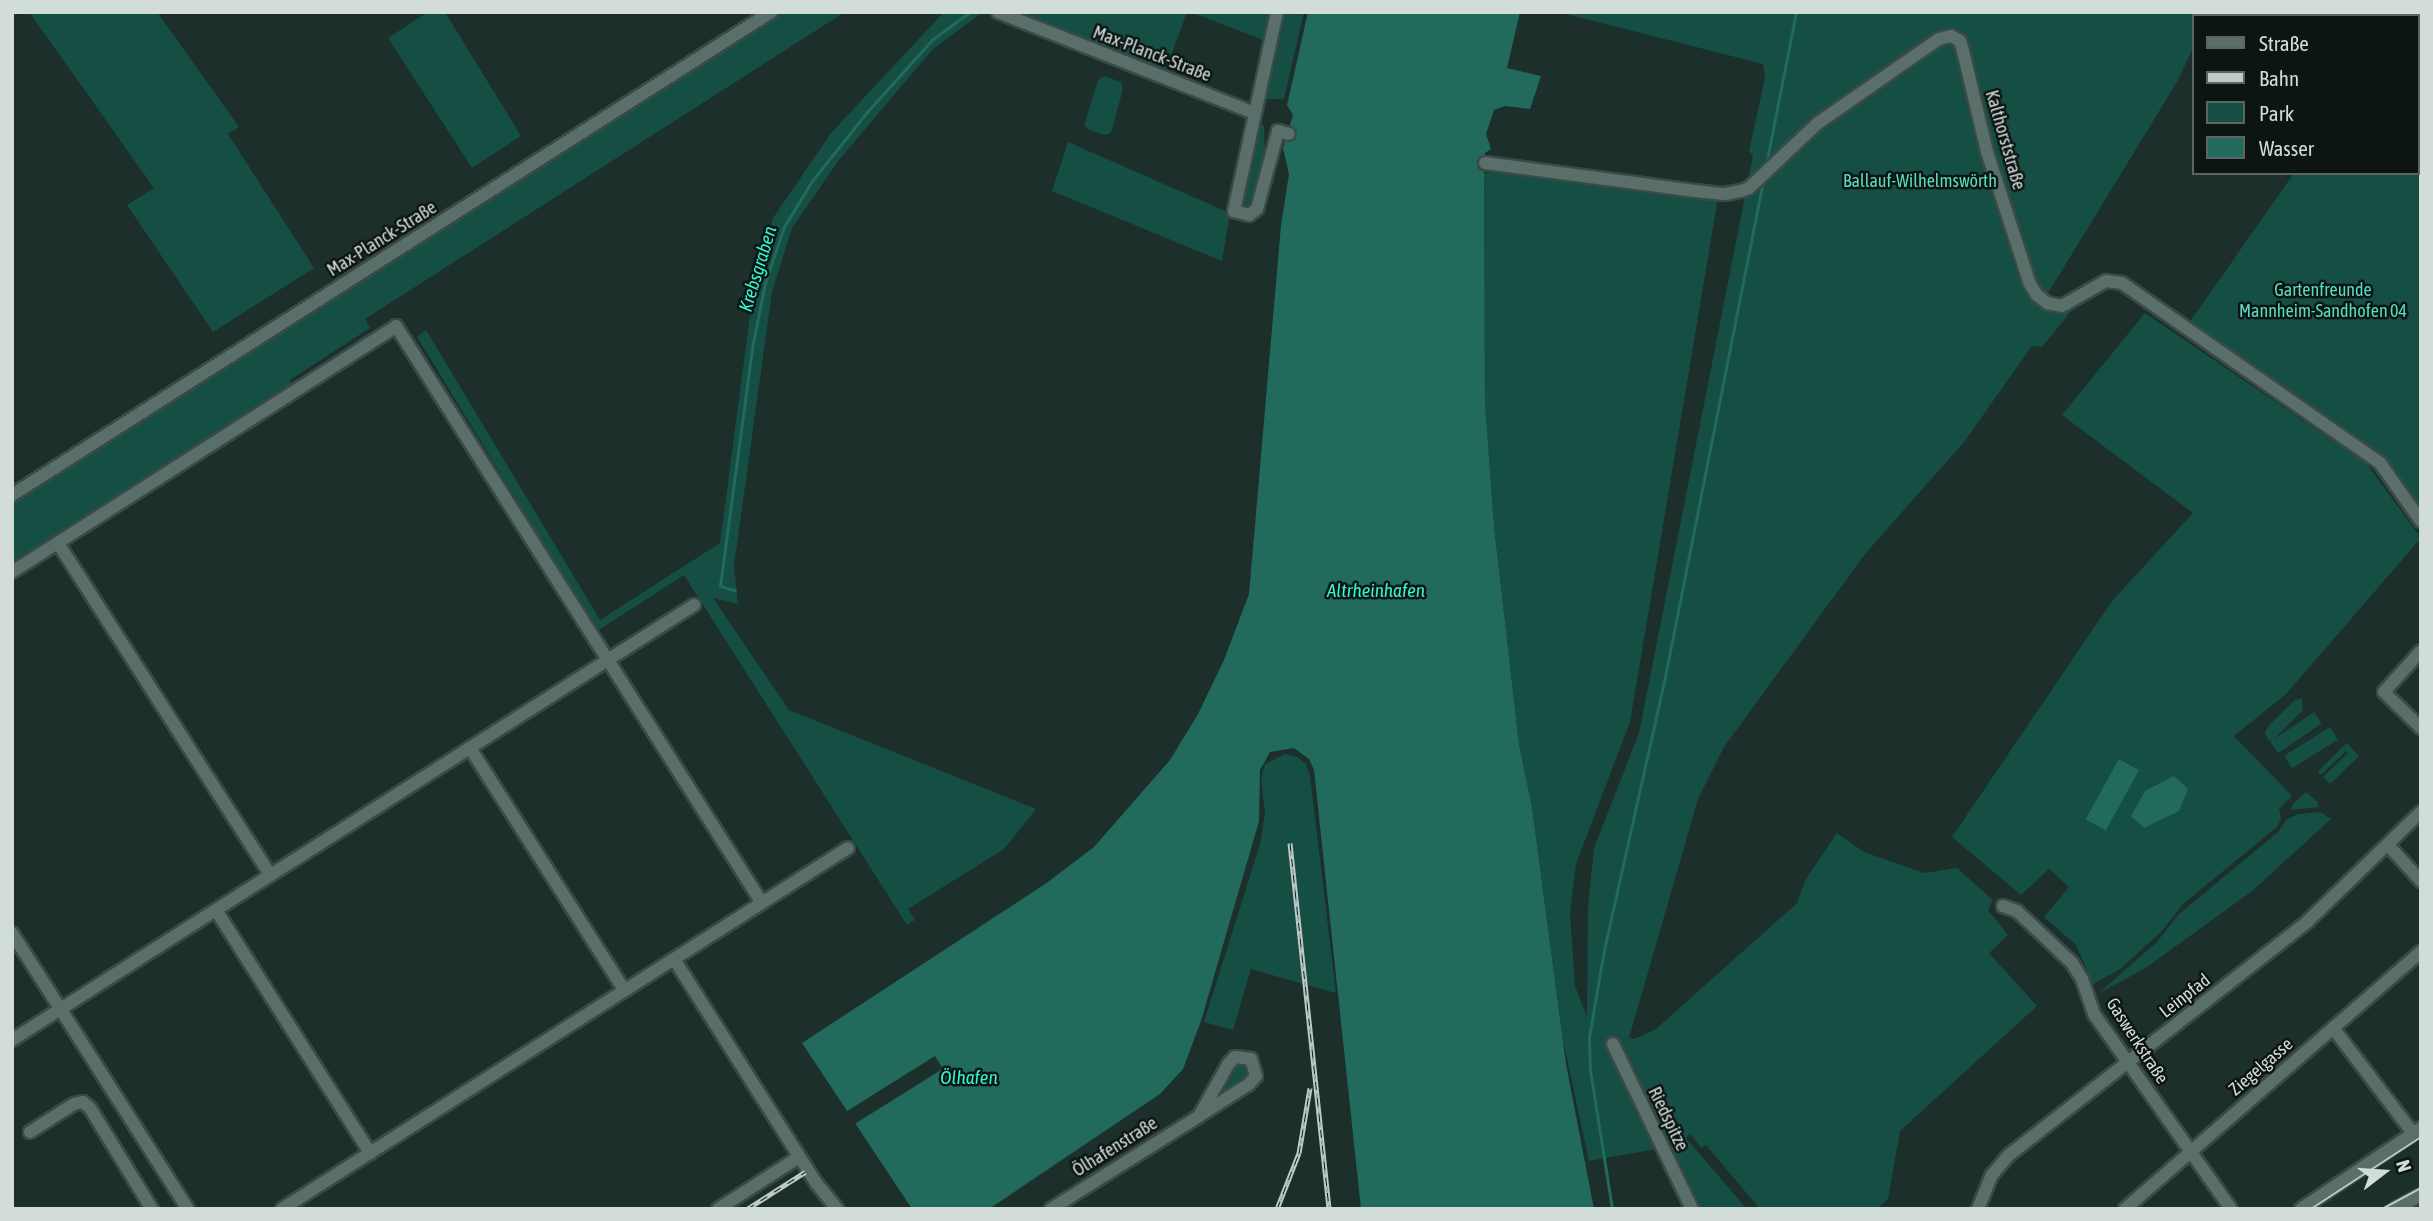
<!DOCTYPE html>
<meta charset="utf-8">
<style>
body{margin:0}
#map{position:relative;width:2433px;height:1221px;overflow:hidden;background:#1c2f2a;font-family:"Asap Condensed",sans-serif}
div>[style]{position:absolute}
.green>*{inset:0;background:#154e43;transform-origin:0 0}
.water>*{inset:0;background:#226a5c;transform-origin:0 0}
.pier>*{inset:0;background:#1c2f2a;transform-origin:0 0}
.stream>*{height:2.5px;margin:-1.25px;padding:0 1.25px;transform-origin:1.25px;border-radius:1.25px;background:#226a5c}
.roads{filter:drop-shadow(2px 0 #3a4a47) drop-shadow(-2px 0 #3a4a47) drop-shadow(0 2px #3a4a47) drop-shadow(0 -2px #3a4a47)}
.minor>*{height:12px;margin:-6px;padding:0 6px;transform-origin:6px;border-radius:6px;background:#5a6f6a}
.tram>*{height:2px;margin:-1px;padding:0 1px;transform-origin:1px;border-radius:1px;background:#becac7}
.rail>*{height:5px;margin-top:-2.5px;transform-origin:0;background:repeating-linear-gradient(90deg,#0d1513 0 8px,#becac7 0 16px);box-sizing:border-box;border-block:2px solid #becac7}
span{translate:-50% -50%;white-space:nowrap;text-align:center;line-height:1.15;-webkit-text-stroke:5px #0d1513;paint-order:stroke}
.street-label{font-size:18px;color:#d2ddda}
.park-label{font-size:18px;color:#57dcc2}
.water-label{font-size:19px;color:#33f6d5;font-style:italic}
.frame{position:absolute;inset:0;border:14px solid #d2ddda;pointer-events:none}
.legend{position:absolute;left:2192px;top:14px;width:228px;height:161px;box-sizing:border-box;background:#0d1513;border:2px solid #5c6563;margin:0;padding:9px 12px;list-style:none;font-size:21px;color:#d2ddda}
.legend li{display:flex;align-items:center;gap:14px;height:35px}
.legend b{width:35px;border:2px solid #5c6563}
.north{position:absolute;left:2349px;top:1137px;width:70px;height:70px;-webkit-text-stroke:5px #0d1513;paint-order:stroke;rotate:73deg;font-size:19px;font-weight:700;line-height:28px;text-align:center;color:#d2ddda}
.north::after{content:'';display:block;margin:auto;width:24px;height:32px;background:#d2ddda;clip-path:polygon(50% 0,100% 100%,50% 72%,0 100%)}
</style>
<div id="map">
<div class="green">
<div style="clip-path:polygon(29px 12px,157px 12px,239px 127px,228px 134px,314px 268px,213px 332px,127px 205px,154px 188px)"></div>
<div style="clip-path:polygon(428px 12px,445px 12px,521px 136px,472px 168px,388px 38px)"></div>
<div style="clip-path:polygon(782px 12px,845px 12px,365px 319px,370px 328px,290px 380px,292px 385px,12px 563px,12px 503px)"></div>
<div style="clip-path:polygon(944px 12px,983px 12px,932px 50px,839px 160px,792px 228px,772px 292px,734px 566px,738px 604px,713px 598px,789px 710px,1036px 809px,1004px 849px,908px 909px,915px 920px,907px 925px,684px 575px,597px 631px,417px 337px,426px 330px,600px 620px,720px 543px,754px 285px,773px 218px,831px 133px)"></div>
<div style="clip-path:polygon(1008px 12px,1187px 12px,1165px 72px)"></div>
<div style="clip-path:polygon(1190px 12px,1304px 12px,1284px 99px,1264px 99px,1266px 41px)"></div>
<div style="clip-path:polygon(1558px 12px,2209px 12px,2208px 16px,2193px 16px,2193px 48px,2177px 82px,2042px 303px,2058px 310px,2072px 310px,2042px 347px,2032px 346px,1964px 442px,1865px 554px,1724px 747px,1698px 799px,1629px 1038px,1634px 1039px,1656px 1029px,1797px 903px,1806px 879px,1837px 833px,1864px 852px,1924px 873px,1957px 868px,1993px 900px,1988px 910px,2008px 935px,1989px 953px,2037px 1006px,1900px 1131px,1888px 1199px,1877px 1209px,1760px 1209px,1706px 1145px,1701px 1148px,1690px 1134px,1686px 1138px,1747px 1209px,1695px 1209px,1668px 1147px,1589px 1161px,1563px 1040px,1532px 807px,1519px 744px,1494px 526px,1485px 403px,1484px 173px,1514px 169px,1718px 198px,1630px 722px,1576px 864px,1570px 912px,1575px 986px,1587px 1017px,1588px 906px,1594px 848px,1639px 733px,1753px 156px,1749px 151px,1765px 78px,1763px 64px)"></div>
<div style="clip-path:polygon(2406px 12px,2421px 12px,2421px 513px,2383px 462px,2187px 326px,2294px 173px,2417px 173px,2417px 16px,2404px 16px)"></div>
<div style="clip-path:polygon(1104px 76px,1121px 82px,1123px 89px,1111px 133px,1105px 135px,1089px 130px,1084px 125px,1098px 80px)"></div>
<div style="clip-path:polygon(1258px 124px,1264px 125px,1265px 156px,1253px 205px,1247px 212px,1237px 210px)"></div>
<div style="clip-path:polygon(1068px 142px,1230px 213px,1222px 261px,1052px 191px)"></div>
<div style="clip-path:polygon(2145px 313px,2367px 464px,2421px 538px,2286px 694px,2234px 736px,2292px 796px,2279px 809px,2281px 818px,2277px 827px,2183px 904px,2162px 931px,2120px 969px,2093px 984px,2076px 945px,2044px 917px,2069px 887px,2049px 869px,2021px 895px,1952px 837px,2112px 601px,2193px 513px,2062px 415px)"></div>
<div style="clip-path:polygon(2302px 698px,2303px 710px,2272px 741px,2268px 740px,2265px 733px,2269px 725px,2295px 700px)"></div>
<div style="left:2314px;top:712px;width:14px;height:53px;rotate:56deg"></div>
<div style="left:2330px;top:727px;width:15px;height:54px;rotate:58deg"></div>
<div style="clip-path:polygon(2347px 743px,2359px 756px,2330px 784px,2323px 777px,2348px 753px,2346px 751px,2321px 775px,2318px 771px)"></div>
<div style="clip-path:polygon(1285px 754px,1297px 757px,1306px 764px,1310px 775px,1336px 993px,1307px 985px,1292px 844px,1288px 844px,1303px 984px,1251px 969px,1233px 1030px,1204px 1022px,1260px 844px,1265px 813px,1261px 778px,1265px 764px)"></div>
<div style="clip-path:polygon(2306px 792px,2318px 802px,2318px 807px,2291px 810px,2292px 805px)"></div>
<div style="clip-path:polygon(2320px 812px,2331px 819px,2251px 892px,2144px 969px,2099px 993px,2157px 942px,2178px 915px,2279px 831px,2286px 820px,2298px 814px)"></div>
<div style="clip-path:polygon(1239px 1063px,1248px 1067px,1246px 1079px,1216px 1098px,1233px 1066px)"></div>
</div>
<div class="water">
<div style="clip-path:polygon(1308px 12px,1520px 12px,1507px 68px,1541px 76px,1530px 109px,1505px 106px,1494px 110px,1486px 134px,1491px 149px,1485px 153px,1484px 173px,1485px 403px,1494px 526px,1519px 744px,1532px 807px,1566px 1064px,1594px 1209px,1361px 1209px,1314px 770px,1309px 759px,1294px 748px,1270px 752px,1260px 770px,1259px 821px,1201px 1021px,1183px 1069px,1160px 1094px,989px 1209px,912px 1209px,802px 1043px,1048px 882px,1094px 847px,1170px 760px,1198px 714px,1224px 660px,1249px 594px,1281px 225px,1289px 174px,1283px 148px,1293px 115px,1287px 105px)"></div>
<div style="left:2119px;top:759px;width:23px;height:69px;rotate:29deg"></div>
<div style="clip-path:polygon(2174px 776px,2188px 789px,2179px 811px,2144px 828px,2131px 816px,2145px 791px)"></div>
</div>
<div class="pier">
<div style="left:935px;top:1056px;width:15px;height:107px;rotate:58deg"></div>
</div>
<div class="stream">
<div style="left:1766px;top:165px;width:156px;rotate:-78.9deg"></div>
<div style="left:735px;top:591px;width:16px;rotate:-162deg"></div>
<div style="left:720px;top:586px;width:245px;rotate:-82.3deg"></div>
<div style="left:753px;top:343px;width:61px;rotate:-78.7deg"></div>
<div style="left:765px;top:283px;width:59px;rotate:-71.3deg"></div>
<div style="left:784px;top:227px;width:54px;rotate:-58.7deg"></div>
<div style="left:812px;top:181px;width:88px;rotate:-51.4deg"></div>
<div style="left:867px;top:112px;width:98px;rotate:-47.9deg"></div>
<div style="left:933px;top:39px;width:46px;rotate:-36.1deg"></div>
<div style="left:1612px;top:1209px;width:141px;rotate:-99deg"></div>
<div style="left:1590px;top:1070px;width:33px;rotate:-92deg"></div>
<div style="left:1589px;top:1037px;width:88px;rotate:-80.2deg"></div>
<div style="left:1604px;top:950px;width:280px;rotate:-77.4deg"></div>
<div style="left:1665px;top:677px;width:506px;rotate:-78.82deg"></div>
</div>
<div class="roads">
<div class="minor">
<div style="left:998px;top:12px;width:276px;rotate:21.5deg"></div>
<div style="left:1277px;top:12px;width:204px;rotate:102.2deg"></div>
<div style="left:1234px;top:211px;width:16px;rotate:15deg"></div>
<div style="left:1249px;top:215px;width:10px;rotate:-37deg"></div>
<div style="left:1257px;top:209px;width:81px;rotate:-74.9deg"></div>
<div style="left:1278px;top:131px;width:11px;rotate:15deg"></div>
<div style="left:1485px;top:163px;width:212px;rotate:7.6deg"></div>
<div style="left:1695px;top:191px;width:30px;rotate:6deg"></div>
<div style="left:1725px;top:194px;width:16px;rotate:-11deg"></div>
<div style="left:1741px;top:191px;width:9px;rotate:-21deg"></div>
<div style="left:1749px;top:188px;width:95px;rotate:-43.3deg"></div>
<div style="left:1818px;top:123px;width:147px;rotate:-34.8deg"></div>
<div style="left:1939px;top:39px;width:12px;rotate:-14deg"></div>
<div style="left:1951px;top:36px;width:10px;rotate:29deg"></div>
<div style="left:1960px;top:41px;width:10px;rotate:73deg"></div>
<div style="left:1963px;top:51px;width:104px;rotate:76.6deg"></div>
<div style="left:1987px;top:152px;width:139px;rotate:72deg"></div>
<div style="left:2030px;top:284px;width:13px;rotate:58deg"></div>
<div style="left:2037px;top:295px;width:13px;rotate:39deg"></div>
<div style="left:2047px;top:303px;width:15px;rotate:11deg"></div>
<div style="left:2062px;top:306px;width:51px;rotate:-29.6deg"></div>
<div style="left:2106px;top:281px;width:16px;rotate:7deg"></div>
<div style="left:2122px;top:283px;width:315px;rotate:34.9deg"></div>
<div style="left:2380px;top:463px;width:71px;rotate:54.7deg"></div>
<div style="left:12px;top:495px;width:900px;rotate:-32.47deg"></div>
<div style="left:58px;top:543px;width:394px;rotate:57.4deg"></div>
<div style="left:12px;top:572px;width:456px;rotate:-32.6deg"></div>
<div style="left:396px;top:326px;width:683px;rotate:57.61deg"></div>
<div style="left:2421px;top:651px;width:55px;rotate:132.1deg"></div>
<div style="left:2384px;top:692px;width:52px;rotate:44.2deg"></div>
<div style="left:470px;top:748px;width:287px;rotate:57.5deg"></div>
<div style="left:2388px;top:845px;width:49px;rotate:47.5deg"></div>
<div style="left:2003px;top:906px;width:15px;rotate:20deg"></div>
<div style="left:2017px;top:911px;width:76px;rotate:43.4deg"></div>
<div style="left:2072px;top:963px;width:19px;rotate:58deg"></div>
<div style="left:2082px;top:979px;width:37px;rotate:71deg"></div>
<div style="left:2094px;top:1014px;width:238px;rotate:54.9deg"></div>
<div style="left:216px;top:910px;width:288px;rotate:57.6deg"></div>
<div style="left:12px;top:933px;width:327px;rotate:57.5deg"></div>
<div style="left:674px;top:959px;width:267px;rotate:57.6deg"></div>
<div style="left:817px;top:1184px;width:32px;rotate:51deg"></div>
<div style="left:2333px;top:1028px;width:132px;rotate:52.7deg"></div>
<div style="left:12px;top:1040px;width:809px;rotate:-32.53deg"></div>
<div style="left:1613px;top:1044px;width:183px;rotate:64.4deg"></div>
<div style="left:30px;top:1132px;width:52px;rotate:-32.5deg"></div>
<div style="left:74px;top:1104px;width:9px;rotate:-13deg"></div>
<div style="left:83px;top:1102px;width:9px;rotate:41deg"></div>
<div style="left:90px;top:1108px;width:119px;rotate:58.5deg"></div>
<div style="left:282px;top:1209px;width:671px;rotate:-32.53deg"></div>
<div style="left:718px;top:1209px;width:96px;rotate:-32.7deg"></div>
<div style="left:1051px;top:1209px;width:175px;rotate:-32.1deg"></div>
<div style="left:1199px;top:1116px;width:59px;rotate:-32.6deg"></div>
<div style="left:1249px;top:1084px;width:11px;rotate:-49deg"></div>
<div style="left:1256px;top:1076px;width:18px;rotate:-106deg"></div>
<div style="left:1251px;top:1059px;width:16px;rotate:-173deg"></div>
<div style="left:1235px;top:1057px;width:8px;rotate:135deg"></div>
<div style="left:1229px;top:1063px;width:61px;rotate:119.5deg"></div>
<div style="left:1978px;top:1209px;width:37px;rotate:-68deg"></div>
<div style="left:1992px;top:1175px;width:26px;rotate:-50deg"></div>
<div style="left:2009px;top:1155px;width:380px;rotate:-38deg"></div>
<div style="left:2308px;top:921px;width:157px;rotate:-44deg"></div>
<div style="left:2125px;top:1209px;width:392px;rotate:-41deg"></div>
<div style="left:2301px;top:1209px;width:145px;rotate:-34deg"></div>
<div style="left:2395px;top:1209px;width:30px;rotate:-28deg"></div>
</div>
</div>
<div class="tram">
<div style="left:2311px;top:1209px;width:131px;rotate:-33.2deg"></div>
<div style="left:2382px;top:1209px;width:44px;rotate:-28.3deg"></div>
</div>
<div class="rail">
<div style="left:1290px;top:843px;width:368px;rotate:83.9deg"></div>
<div style="left:747px;top:1209px;width:69px;rotate:-32.5deg"></div>
<div style="left:1277px;top:1209px;width:60px;rotate:-68.6deg"></div>
<div style="left:1299px;top:1153px;width:66px;rotate:-80.4deg"></div>
</div>
<div class="street-label">
<span style="left:1152px;top:54px;rotate:21deg">Max-Planck-Straße</span>
<span style="left:2005px;top:140px;rotate:74deg">Kalthorststraße</span>
<span style="left:382px;top:239px;rotate:-32deg">Max-Planck-Straße</span>
<span style="left:2185px;top:996px;rotate:-38deg">Leinpfad</span>
<span style="left:2137px;top:1041px;rotate:57deg">Gaswerkstraße</span>
<span style="left:2261px;top:1067px;rotate:-41deg">Ziegelgasse</span>
<span style="left:1668px;top:1119px;rotate:64deg">Riedspitze</span>
<span style="left:1115px;top:1147px;rotate:-32deg">Ölhafenstraße</span>
</div>
<div class="park-label">
<span style="left:1920px;top:181px">Ballauf-Wilhelmswörth</span>
<span style="left:2323px;top:301px">Gartenfreunde<br>Mannheim-Sandhofen 04</span>
</div>
<div class="water-label">
<span style="left:758px;top:269px;rotate:-73deg">Krebsgraben</span>
<span style="left:1376px;top:591px">Altrheinhafen</span>
<span style="left:969px;top:1078px">Ölhafen</span>
</div>
<div class="frame"></div>
<ul class="legend">
<li><b style="height:9px;background:#5a6f6a"></b>Straße</li>
<li><b style="height:9px;background:#becac7"></b>Bahn</li>
<li><b style="height:19px;background:#154e43"></b>Park</li>
<li><b style="height:19px;background:#226a5c"></b>Wasser</li>
</ul>
<div class="north">N</div>
</div>
